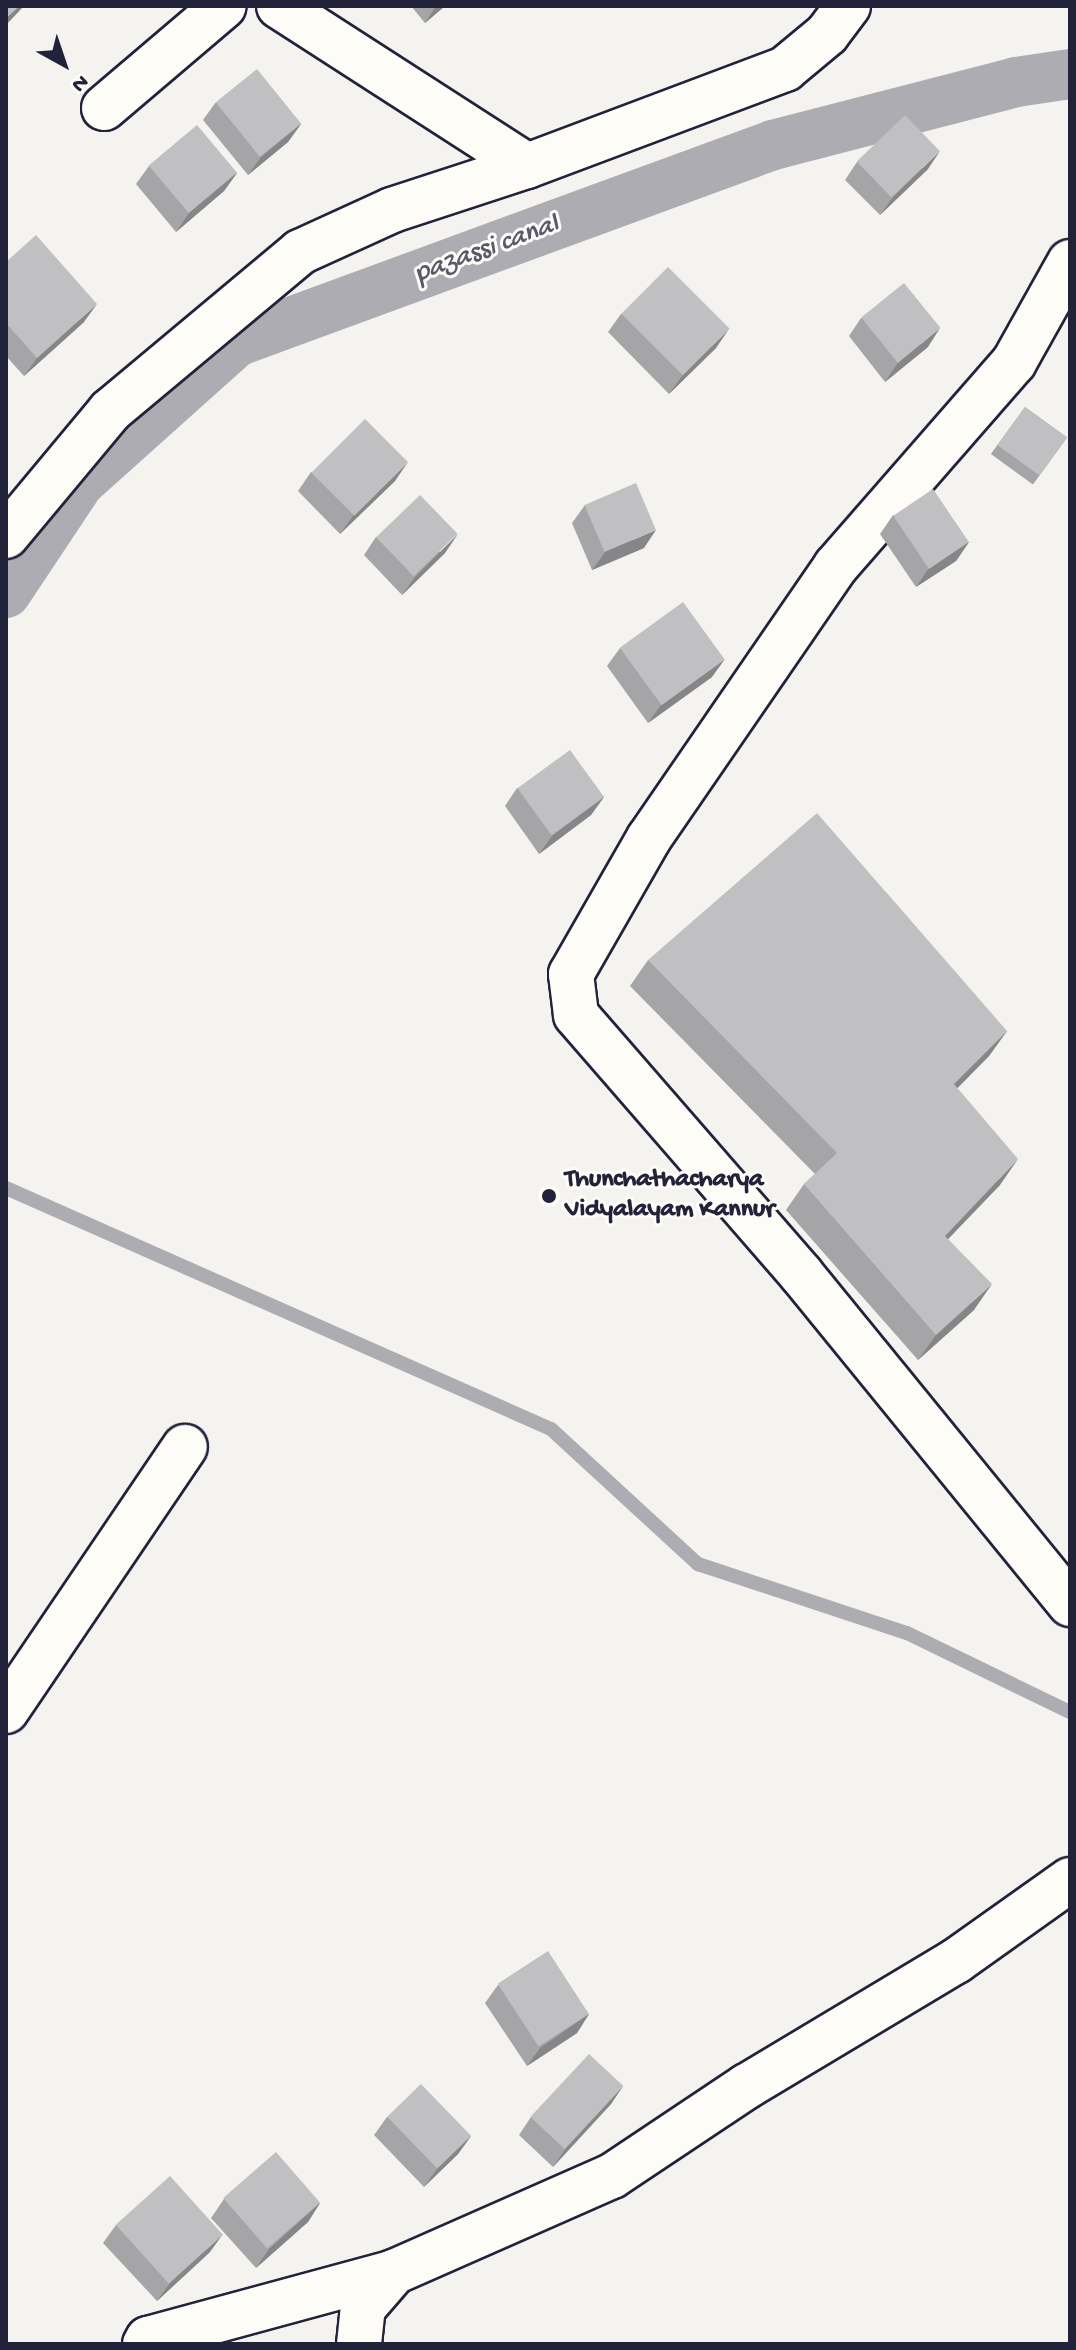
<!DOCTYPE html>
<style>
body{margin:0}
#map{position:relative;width:1076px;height:2350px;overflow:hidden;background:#f4f3ef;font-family:"Gochi Hand",sans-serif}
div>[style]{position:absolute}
.stream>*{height:14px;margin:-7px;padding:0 7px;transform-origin:7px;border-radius:7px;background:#acacb2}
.canal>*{height:50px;margin:-25px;padding:0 25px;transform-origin:25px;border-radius:25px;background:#acacb2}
.roads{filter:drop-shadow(2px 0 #22223b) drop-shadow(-2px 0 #22223b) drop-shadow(0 2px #22223b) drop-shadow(0 -2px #22223b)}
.minor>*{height:44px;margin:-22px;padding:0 22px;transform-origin:22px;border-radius:22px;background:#fdfcf7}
.wall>*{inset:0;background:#a5a4a7;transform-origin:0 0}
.shaded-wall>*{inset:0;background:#868688}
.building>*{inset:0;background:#c0bfc2;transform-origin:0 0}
.dots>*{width:22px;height:22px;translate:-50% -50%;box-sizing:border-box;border:4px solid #fdfcf7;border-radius:50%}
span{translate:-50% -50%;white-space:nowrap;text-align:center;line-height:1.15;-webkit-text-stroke:6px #fdfcf7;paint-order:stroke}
.poi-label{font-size:26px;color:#22223b;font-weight:700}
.left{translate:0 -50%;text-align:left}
.water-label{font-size:28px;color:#59596b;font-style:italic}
.frame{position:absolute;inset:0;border:8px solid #22223b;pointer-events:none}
.north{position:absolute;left:24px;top:24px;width:80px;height:80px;-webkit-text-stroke:6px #fdfcf7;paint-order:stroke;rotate:140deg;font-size:22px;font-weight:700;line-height:32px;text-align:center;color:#22223b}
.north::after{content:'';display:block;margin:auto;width:28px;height:36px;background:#22223b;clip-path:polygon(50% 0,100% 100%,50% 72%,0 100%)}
</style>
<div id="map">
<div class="stream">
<div style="left:6px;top:1188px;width:596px;rotate:23.86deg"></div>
<div style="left:551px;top:1429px;width:200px;rotate:42.6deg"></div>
<div style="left:698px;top:1564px;width:220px;rotate:18.3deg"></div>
<div style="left:907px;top:1633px;width:181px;rotate:25.9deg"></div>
</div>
<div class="canal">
<div style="left:6px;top:593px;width:132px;rotate:-56.4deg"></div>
<div style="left:79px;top:483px;width:211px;rotate:-41.9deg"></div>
<div style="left:236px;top:342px;width:572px;rotate:-20.15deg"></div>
<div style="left:773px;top:145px;width:251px;rotate:-14.5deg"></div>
<div style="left:1016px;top:82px;width:55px;rotate:-8.4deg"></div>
</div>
<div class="roads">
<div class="minor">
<div style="left:279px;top:6px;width:295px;rotate:32.8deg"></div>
<div style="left:104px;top:108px;width:157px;rotate:-40.4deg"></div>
<div style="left:1070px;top:262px;width:115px;rotate:119.2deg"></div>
<div style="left:1014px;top:362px;width:271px;rotate:131.1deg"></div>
<div style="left:836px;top:566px;width:330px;rotate:124.5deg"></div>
<div style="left:649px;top:838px;width:157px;rotate:119.8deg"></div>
<div style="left:571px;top:974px;width:41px;rotate:83deg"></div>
<div style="left:576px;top:1015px;width:343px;rotate:49deg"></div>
<div style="left:801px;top:1274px;width:426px;rotate:50.8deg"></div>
<div style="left:6px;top:536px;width:163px;rotate:-50.2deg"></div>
<div style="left:110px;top:411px;width:248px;rotate:-39.9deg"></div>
<div style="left:300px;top:252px;width:101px;rotate:-24.5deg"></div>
<div style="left:392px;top:210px;width:142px;rotate:-18.1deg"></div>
<div style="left:527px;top:166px;width:276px;rotate:-20.6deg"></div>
<div style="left:785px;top:69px;width:55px;rotate:-39.8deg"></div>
<div style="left:827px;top:34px;width:35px;rotate:-53deg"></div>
<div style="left:6px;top:1711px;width:319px;rotate:-55.9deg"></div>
<div style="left:145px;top:2344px;width:6px;rotate:-59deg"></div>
<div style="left:148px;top:2339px;width:255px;rotate:-15.2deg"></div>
<div style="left:359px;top:2344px;width:36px;rotate:-84deg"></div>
<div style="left:363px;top:2308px;width:48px;rotate:-49.3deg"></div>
<div style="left:394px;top:2272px;width:238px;rotate:-23.8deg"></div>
<div style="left:612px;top:2176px;width:162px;rotate:-33.7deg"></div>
<div style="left:747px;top:2086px;width:244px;rotate:-30.9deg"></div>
<div style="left:956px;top:1961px;width:140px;rotate:-35.4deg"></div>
</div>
</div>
<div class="wall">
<div style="clip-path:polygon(411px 6px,445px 6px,425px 23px)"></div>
<div style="clip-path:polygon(216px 102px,301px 124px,288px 142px,248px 175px,203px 120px)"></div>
<div style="clip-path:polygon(857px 162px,928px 169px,880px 215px,845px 180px)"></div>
<div style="clip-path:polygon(149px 166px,237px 173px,224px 191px,176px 232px,136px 184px)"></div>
<div style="clip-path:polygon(6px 262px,84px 322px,24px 376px,6px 356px)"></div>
<div style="clip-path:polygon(621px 314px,716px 348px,669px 394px,608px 332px)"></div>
<div style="clip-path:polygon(861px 318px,928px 347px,885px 382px,849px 336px)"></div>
<div style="left:1025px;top:407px;width:52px;height:58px;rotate:36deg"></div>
<div style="clip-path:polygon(311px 472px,395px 481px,340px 534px,298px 491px)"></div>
<div style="clip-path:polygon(585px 505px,644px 548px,592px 570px,572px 523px)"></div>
<div style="clip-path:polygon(893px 515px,969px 542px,956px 561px,916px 587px,880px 534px)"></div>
<div style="clip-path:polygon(376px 537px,445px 553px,402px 595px,364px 555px)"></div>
<div style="clip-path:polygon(620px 648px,712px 677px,648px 723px,607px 666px)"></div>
<div style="clip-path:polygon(517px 788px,604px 797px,591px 815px,539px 854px,505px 806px)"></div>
<div style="clip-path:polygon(648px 960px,1007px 1031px,989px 1056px,957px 1088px,1000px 1185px,948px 1239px,974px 1310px,918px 1360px,786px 1210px,804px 1184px,815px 1174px,630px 986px)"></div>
<div style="clip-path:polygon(498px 1985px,589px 2014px,577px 2033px,527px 2066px,485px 2003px)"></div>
<div style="clip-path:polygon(623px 2086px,611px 2104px,553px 2167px,519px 2135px,531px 2117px)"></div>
<div style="clip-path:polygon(387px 2117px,471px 2136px,458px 2154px,424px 2187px,374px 2135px)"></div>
<div style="clip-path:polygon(224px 2199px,320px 2203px,308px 2222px,256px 2268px,211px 2218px)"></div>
<div style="clip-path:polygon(116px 2225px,210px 2252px,157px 2301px,103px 2243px)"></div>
</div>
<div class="shaded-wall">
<div style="clip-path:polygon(19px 6px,24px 6px,6px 25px,6px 18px)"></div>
<div style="clip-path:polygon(436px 6px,445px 6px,425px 23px)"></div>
<div style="clip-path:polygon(301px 124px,288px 142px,248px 175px,261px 157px)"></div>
<div style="clip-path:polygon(940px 151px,928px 169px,880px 215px,893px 197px)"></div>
<div style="clip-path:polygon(237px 173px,224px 191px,176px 232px,189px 213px)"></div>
<div style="clip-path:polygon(97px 304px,84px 322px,24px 376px,37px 358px)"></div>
<div style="clip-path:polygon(940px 328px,928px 347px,885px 382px,897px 364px)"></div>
<div style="clip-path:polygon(729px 329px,716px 348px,669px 394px,682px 376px)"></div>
<div style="clip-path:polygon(408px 462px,395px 481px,340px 534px,353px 516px)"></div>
<div style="clip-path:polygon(656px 530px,644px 548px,592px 570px,605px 552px)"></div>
<div style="clip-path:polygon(458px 534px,445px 553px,402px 595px,415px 577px)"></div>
<div style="clip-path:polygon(969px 542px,956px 561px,916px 587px,929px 568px)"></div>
<div style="clip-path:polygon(725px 659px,712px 677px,648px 723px,661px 705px)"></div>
<div style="clip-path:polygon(604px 797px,591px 815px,539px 854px,552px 836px)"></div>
<div style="clip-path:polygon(1007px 1031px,989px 1056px,936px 1110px,954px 1084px)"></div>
<div style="clip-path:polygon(1018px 1159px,1000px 1185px,927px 1261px,945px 1236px)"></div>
<div style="clip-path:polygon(992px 1284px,974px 1310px,918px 1360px,936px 1335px)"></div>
<div style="clip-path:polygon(589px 2014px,577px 2033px,527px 2066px,540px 2048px)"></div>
<div style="clip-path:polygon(623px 2086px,611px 2104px,553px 2167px,566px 2148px)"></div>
<div style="clip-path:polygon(471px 2136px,458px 2154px,424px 2187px,437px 2169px)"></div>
<div style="clip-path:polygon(320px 2203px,308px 2222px,256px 2268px,269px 2249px)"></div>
<div style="clip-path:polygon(223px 2234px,210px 2252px,157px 2301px,170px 2283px)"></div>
</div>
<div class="building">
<div style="clip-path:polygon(6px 6px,19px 6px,6px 18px)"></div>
<div style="left:257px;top:69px;width:70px;height:53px;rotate:51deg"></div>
<div style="left:905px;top:115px;width:50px;height:67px;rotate:46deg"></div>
<div style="left:197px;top:125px;width:62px;height:63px;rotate:50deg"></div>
<div style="clip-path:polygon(36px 235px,97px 304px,37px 358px,6px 323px,6px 262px)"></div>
<div style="left:668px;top:267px;width:87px;height:66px;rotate:45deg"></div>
<div style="left:904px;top:283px;width:58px;height:55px;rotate:51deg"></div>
<div style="left:1025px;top:407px;width:52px;height:47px;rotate:36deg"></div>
<div style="left:365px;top:419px;width:61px;height:76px;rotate:45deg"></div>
<div style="left:636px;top:483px;width:51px;height:56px;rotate:67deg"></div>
<div style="left:933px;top:489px;width:64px;height:48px;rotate:56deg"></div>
<div style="left:420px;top:495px;width:54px;height:61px;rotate:46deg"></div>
<div style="left:683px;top:602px;width:71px;height:78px;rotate:54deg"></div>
<div style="left:570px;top:750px;width:58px;height:65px;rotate:54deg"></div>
<div style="clip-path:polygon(817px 813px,1007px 1031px,954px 1084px,1018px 1159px,945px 1236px,992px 1284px,936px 1335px,804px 1184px,837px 1153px,648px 960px)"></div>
<div style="left:548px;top:1951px;width:75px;height:60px;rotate:57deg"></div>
<div style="left:589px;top:2054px;width:47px;height:86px;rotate:43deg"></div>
<div style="left:421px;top:2084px;width:72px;height:47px;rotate:46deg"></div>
<div style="left:276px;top:2152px;width:67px;height:70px;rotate:49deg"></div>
<div style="left:170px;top:2176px;width:79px;height:73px;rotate:48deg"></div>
</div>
<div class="dots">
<div style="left:549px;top:1196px;background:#22223b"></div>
</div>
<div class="poi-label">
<span class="left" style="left:565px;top:1196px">Thunchathacharya<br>Vidyalayam Kannur</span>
</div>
<div class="water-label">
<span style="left:487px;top:250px;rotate:-20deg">pazassi canal</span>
</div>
<div class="frame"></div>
<div class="north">N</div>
</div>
